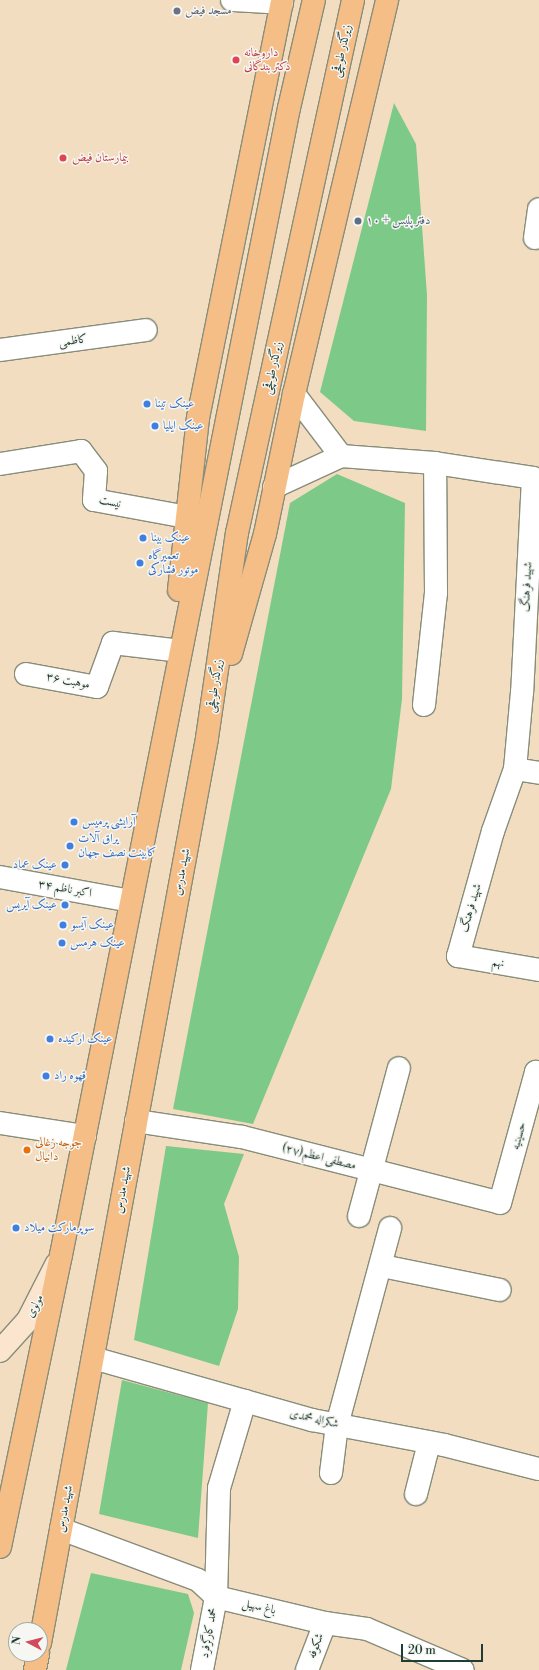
<!DOCTYPE html>
<meta charset="utf-8">
<style>
body{margin:0}
#map{position:relative;width:539px;height:1670px;overflow:hidden;background:#f2ddc0;font-family:"Libre Bodoni",Amiri,serif}
div>[style]{position:absolute}
.green>*{inset:0;background:#7dca88}
.roads{filter:drop-shadow(1px 0 #888d7a) drop-shadow(-1px 0 #888d7a) drop-shadow(0 1px #888d7a) drop-shadow(0 -1px #888d7a)}
.minor>*{height:22px;margin:-11px;padding:0 11px;transform-origin:11px;border-radius:11px;background:#fff}
.tertiary>*{height:22px;margin:-11px;padding:0 11px;transform-origin:11px;border-radius:11px;background:#fff}
.secondary>*{height:22px;margin:-11px;padding:0 11px;transform-origin:11px;border-radius:11px;background:#fbe5cf}
.primary>*{height:22px;margin:-11px;padding:0 11px;transform-origin:11px;border-radius:11px;background:#f6be87}
.dots>*{width:11px;height:11px;translate:-50% -50%;box-sizing:border-box;border:2px solid #f6f6f2;border-radius:50%}
span{translate:-50% -50%;white-space:nowrap;text-align:center;line-height:1.15;-webkit-text-stroke:3px #f6f6f2;paint-order:stroke}
.worship-label{font-size:12px;color:#5b616d}
.left{translate:0 -50%;text-align:left}
.street-label{font-size:12px;color:#1f3d34}
.health-label{font-size:12px;color:#be3a42}
.service-label{font-size:12px;color:#4e5e75}
.shop-label{font-size:12px;color:#366cbe}
.right{translate:-100% -50%;text-align:right}
.food-label{font-size:12px;color:#c56008}
.north{position:absolute;left:8px;top:1622px;width:40px;height:40px;box-sizing:border-box;background:#f6f6f2;border:1px solid #a0aca6;border-radius:50%;rotate:277deg;font-size:11px;font-weight:700;line-height:16px;text-align:center;color:#1f3d34}
.north::after{content:'';display:block;margin:auto;width:14px;height:18px;background:#d1495b;clip-path:polygon(50% 0,100% 100%,50% 72%,0 100%)}
.scale{position:absolute;left:401px;top:1644px;width:82px;height:18px;box-sizing:border-box;border:2px solid #1f3d34;border-top:0;padding-left:5px;font-size:12px;line-height:14px;white-space:nowrap;color:#1f3d34;-webkit-text-stroke:3px #f6f6f2;paint-order:stroke}
</style>
<div id="map">
<div class="green">
<div style="clip-path:polygon(394px 103px,416px 144px,427px 295px,426px 431px,354px 421px,320px 392px)"></div>
<div style="clip-path:polygon(337px 474px,405px 503px,402px 699px,391px 789px,253px 1124px,173px 1109px,290px 503px)"></div>
<div style="clip-path:polygon(166px 1146px,244px 1154px,224px 1204px,239px 1257px,238px 1309px,219px 1366px,134px 1340px)"></div>
<div style="clip-path:polygon(122px 1380px,208px 1403px,198px 1538px,99px 1514px)"></div>
<div style="clip-path:polygon(91px 1573px,188px 1594px,194px 1613px,181px 1670px,66px 1670px)"></div>
</div>
<div class="roads">
<div class="minor">
<div style="left:232px;top:0;width:50px;rotate:3.4deg"></div>
<div style="left:535px;top:238px;width:29px;rotate:-82deg"></div>
<div style="left:0;top:350px;width:147px;rotate:-7.8deg"></div>
<div style="left:294px;top:394px;width:78px;rotate:52.8deg"></div>
<div style="left:0;top:464px;width:82px;rotate:-9.1deg"></div>
<div style="left:81px;top:451px;width:25px;rotate:53deg"></div>
<div style="left:96px;top:471px;width:29px;rotate:94deg"></div>
<div style="left:94px;top:500px;width:95px;rotate:10.4deg"></div>
<div style="left:274px;top:487px;width:74px;rotate:-24.8deg"></div>
<div style="left:341px;top:456px;width:94px;rotate:4.3deg"></div>
<div style="left:435px;top:463px;width:99px;rotate:8.7deg"></div>
<div style="left:533px;top:478px;width:214px;rotate:92.9deg"></div>
<div style="left:522px;top:692px;width:77px;rotate:95.2deg"></div>
<div style="left:515px;top:769px;width:66px;rotate:109.5deg"></div>
<div style="left:493px;top:831px;width:130px;rotate:105.6deg"></div>
<div style="left:458px;top:956px;width:82px;rotate:9.8deg"></div>
<div style="left:26px;top:674px;width:72px;rotate:10.4deg"></div>
<div style="left:97px;top:687px;width:47px;rotate:-70deg"></div>
<div style="left:113px;top:643px;width:60px;rotate:6.7deg"></div>
<div style="left:424px;top:705px;width:113px;rotate:-83.9deg"></div>
<div style="left:436px;top:593px;width:130px;rotate:-90.4deg"></div>
<div style="left:515px;top:769px;width:24px;rotate:9deg"></div>
<div style="left:0;top:877px;width:133px;rotate:10.4deg"></div>
<div style="left:136px;top:1121px;width:107px;rotate:8.6deg"></div>
<div style="left:242px;top:1137px;width:266px;rotate:14.3deg"></div>
<div style="left:500px;top:1203px;width:136px;rotate:-74.6deg"></div>
<div style="left:536px;top:1072px;width:3px;rotate:18deg"></div>
<div style="left:0;top:1123px;width:86px;rotate:8.7deg"></div>
<div style="left:359px;top:1216px;width:153px;rotate:-74.9deg"></div>
<div style="left:382px;top:1266px;width:120px;rotate:11.5deg"></div>
<div style="left:93px;top:1358px;width:228px;rotate:15.8deg"></div>
<div style="left:312px;top:1420px;width:134px;rotate:10.7deg"></div>
<div style="left:444px;top:1445px;width:98px;rotate:14.2deg"></div>
<div style="left:331px;top:1473px;width:48px;rotate:-82.9deg"></div>
<div style="left:337px;top:1425px;width:204px;rotate:-74.9deg"></div>
<div style="left:416px;top:1494px;width:53px;rotate:-75.7deg"></div>
<div style="left:202px;top:1670px;width:74px;rotate:-79.1deg"></div>
<div style="left:216px;top:1597px;width:109px;rotate:-88.4deg"></div>
<div style="left:219px;top:1488px;width:91px;rotate:-73.4deg"></div>
<div style="left:307px;top:1670px;width:50px;rotate:-69deg"></div>
</div>
<div class="tertiary">
<div style="left:61px;top:1529px;width:146px;rotate:20.4deg"></div>
<div style="left:198px;top:1580px;width:25px;rotate:43deg"></div>
<div style="left:216px;top:1597px;width:112px;rotate:13.4deg"></div>
<div style="left:325px;top:1623px;width:42px;rotate:8.1deg"></div>
<div style="left:367px;top:1629px;width:104px;rotate:23.1deg"></div>
</div>
<div class="secondary">
<div style="left:0;top:1351px;width:42px;rotate:-47.9deg"></div>
<div style="left:28px;top:1320px;width:62px;rotate:-63deg"></div>
</div>
<div class="primary">
<div style="left:179px;top:590px;width:173px;rotate:-83.7deg"></div>
<div style="left:198px;top:418px;width:426px;rotate:-78.6deg"></div>
<div style="left:231px;top:654px;width:125px;rotate:-74.2deg"></div>
<div style="left:265px;top:534px;width:143px;rotate:-78.3deg"></div>
<div style="left:294px;top:394px;width:405px;rotate:-76.7deg"></div>
<div style="left:0;top:1547px;width:298px;rotate:-78.2deg"></div>
<div style="left:61px;top:1255px;width:1169px;rotate:-78.76deg"></div>
<div style="left:289px;top:108px;width:111px;rotate:-77deg"></div>
<div style="left:40px;top:1643px;width:920px;rotate:-79.54deg"></div>
<div style="left:207px;top:738px;width:207px;rotate:-81.7deg"></div>
<div style="left:237px;top:533px;width:545px;rotate:-77.72deg"></div>
<div style="left:35px;top:1670px;width:16px;rotate:-79deg"></div>
</div>
</div>
<div class="dots">
<div style="left:177px;top:11px;background:#6b7280"></div>
<div style="left:236px;top:60px;background:#e0444e"></div>
<div style="left:63px;top:158px;background:#e0444e"></div>
<div style="left:358px;top:221px;background:#5c6f8a"></div>
<div style="left:147px;top:404px;background:#3f7fe0"></div>
<div style="left:155px;top:426px;background:#3f7fe0"></div>
<div style="left:143px;top:538px;background:#3f7fe0"></div>
<div style="left:140px;top:563px;background:#3f7fe0"></div>
<div style="left:74px;top:822px;background:#3f7fe0"></div>
<div style="left:70px;top:846px;background:#3f7fe0"></div>
<div style="left:65px;top:865px;background:#3f7fe0"></div>
<div style="left:65px;top:905px;background:#3f7fe0"></div>
<div style="left:63px;top:925px;background:#3f7fe0"></div>
<div style="left:62px;top:943px;background:#3f7fe0"></div>
<div style="left:50px;top:1039px;background:#3f7fe0"></div>
<div style="left:46px;top:1076px;background:#3f7fe0"></div>
<div style="left:27px;top:1150px;background:#e8710a"></div>
<div style="left:16px;top:1228px;background:#3f7fe0"></div>
</div>
<div class="worship-label">
<span class="left" style="left:185px;top:11px">مسجد فیض</span>
</div>
<div class="street-label">
<span style="left:342px;top:51px;rotate:-78deg">زیرگذر طوقچی</span>
<span style="left:73px;top:341px;rotate:-8deg">کاظمی</span>
<span style="left:273px;top:368px;rotate:-78deg">زیرگذر طوقچی</span>
<span style="left:110px;top:502px;rotate:13deg">نیست</span>
<span style="left:527px;top:587px;rotate:-87deg">شهید فرهنگ</span>
<span style="left:68px;top:681px;rotate:11deg">۳۶ موهبت</span>
<span style="left:215px;top:686px;rotate:-82deg">زیرگذر طوقچی</span>
<span style="left:182px;top:872px;rotate:-79deg">شهید مدرس</span>
<span style="left:65px;top:889px;rotate:10deg">۳۴ اکبر ناظم</span>
<span style="left:471px;top:908px;rotate:-74deg">شهید فرهنگ</span>
<span style="left:498px;top:963px;rotate:9deg">نهم</span>
<span style="left:519px;top:1136px;rotate:-75deg">حسینیه</span>
<span style="left:319px;top:1157px;rotate:14deg">مصطفی اعظم(۲۷)</span>
<span style="left:123px;top:1190px;rotate:-80deg">شهید مدرس</span>
<span style="left:35px;top:1306px;rotate:-62deg">مولوی</span>
<span style="left:314px;top:1419px;rotate:13deg">شکراله محمدی</span>
<span style="left:65px;top:1509px;rotate:-80deg">شهید مدرس</span>
<span style="left:259px;top:1607px;rotate:13deg">باغ سهیل</span>
<span style="left:209px;top:1633px;rotate:-80deg">محمد کارگرفرد</span>
<span style="left:316px;top:1646px;rotate:-70deg">شکوفه</span>
</div>
<div class="health-label">
<span class="left" style="left:244px;top:60px">داروخانه<br>دکتر بندگانی</span>
<span class="left" style="left:72px;top:158px">بیمارستان فیض</span>
</div>
<div class="service-label">
<span class="left" style="left:366px;top:221px">دفتر پلیس + ۱۰</span>
</div>
<div class="shop-label">
<span class="left" style="left:155px;top:404px">عینک تینا</span>
<span class="left" style="left:163px;top:426px">عینک ایلیا</span>
<span class="left" style="left:151px;top:538px">عینک بینا</span>
<span class="left" style="left:148px;top:563px">تعمیرگاه<br>موتور فشارکی</span>
<span class="left" style="left:82px;top:822px">آرایشی پرمیس</span>
<span class="left" style="left:78px;top:846px">یراق آلات<br>کابینت نصف جهان</span>
<span class="right" style="left:57px;top:865px">عینک عماد</span>
<span class="right" style="left:57px;top:905px">عینک آیریس</span>
<span class="left" style="left:71px;top:925px">عینک آیسو</span>
<span class="left" style="left:70px;top:943px">عینک هرمس</span>
<span class="left" style="left:58px;top:1039px">عینک ارکیده</span>
<span class="left" style="left:54px;top:1076px">قهوه راد</span>
<span class="left" style="left:24px;top:1228px">سوپرمارکت میلاد</span>
</div>
<div class="food-label">
<span class="left" style="left:35px;top:1150px">جوجه زغالی<br>دانیال</span>
</div>
<div class="north">N</div>
<div class="scale">20 m</div>
</div>
